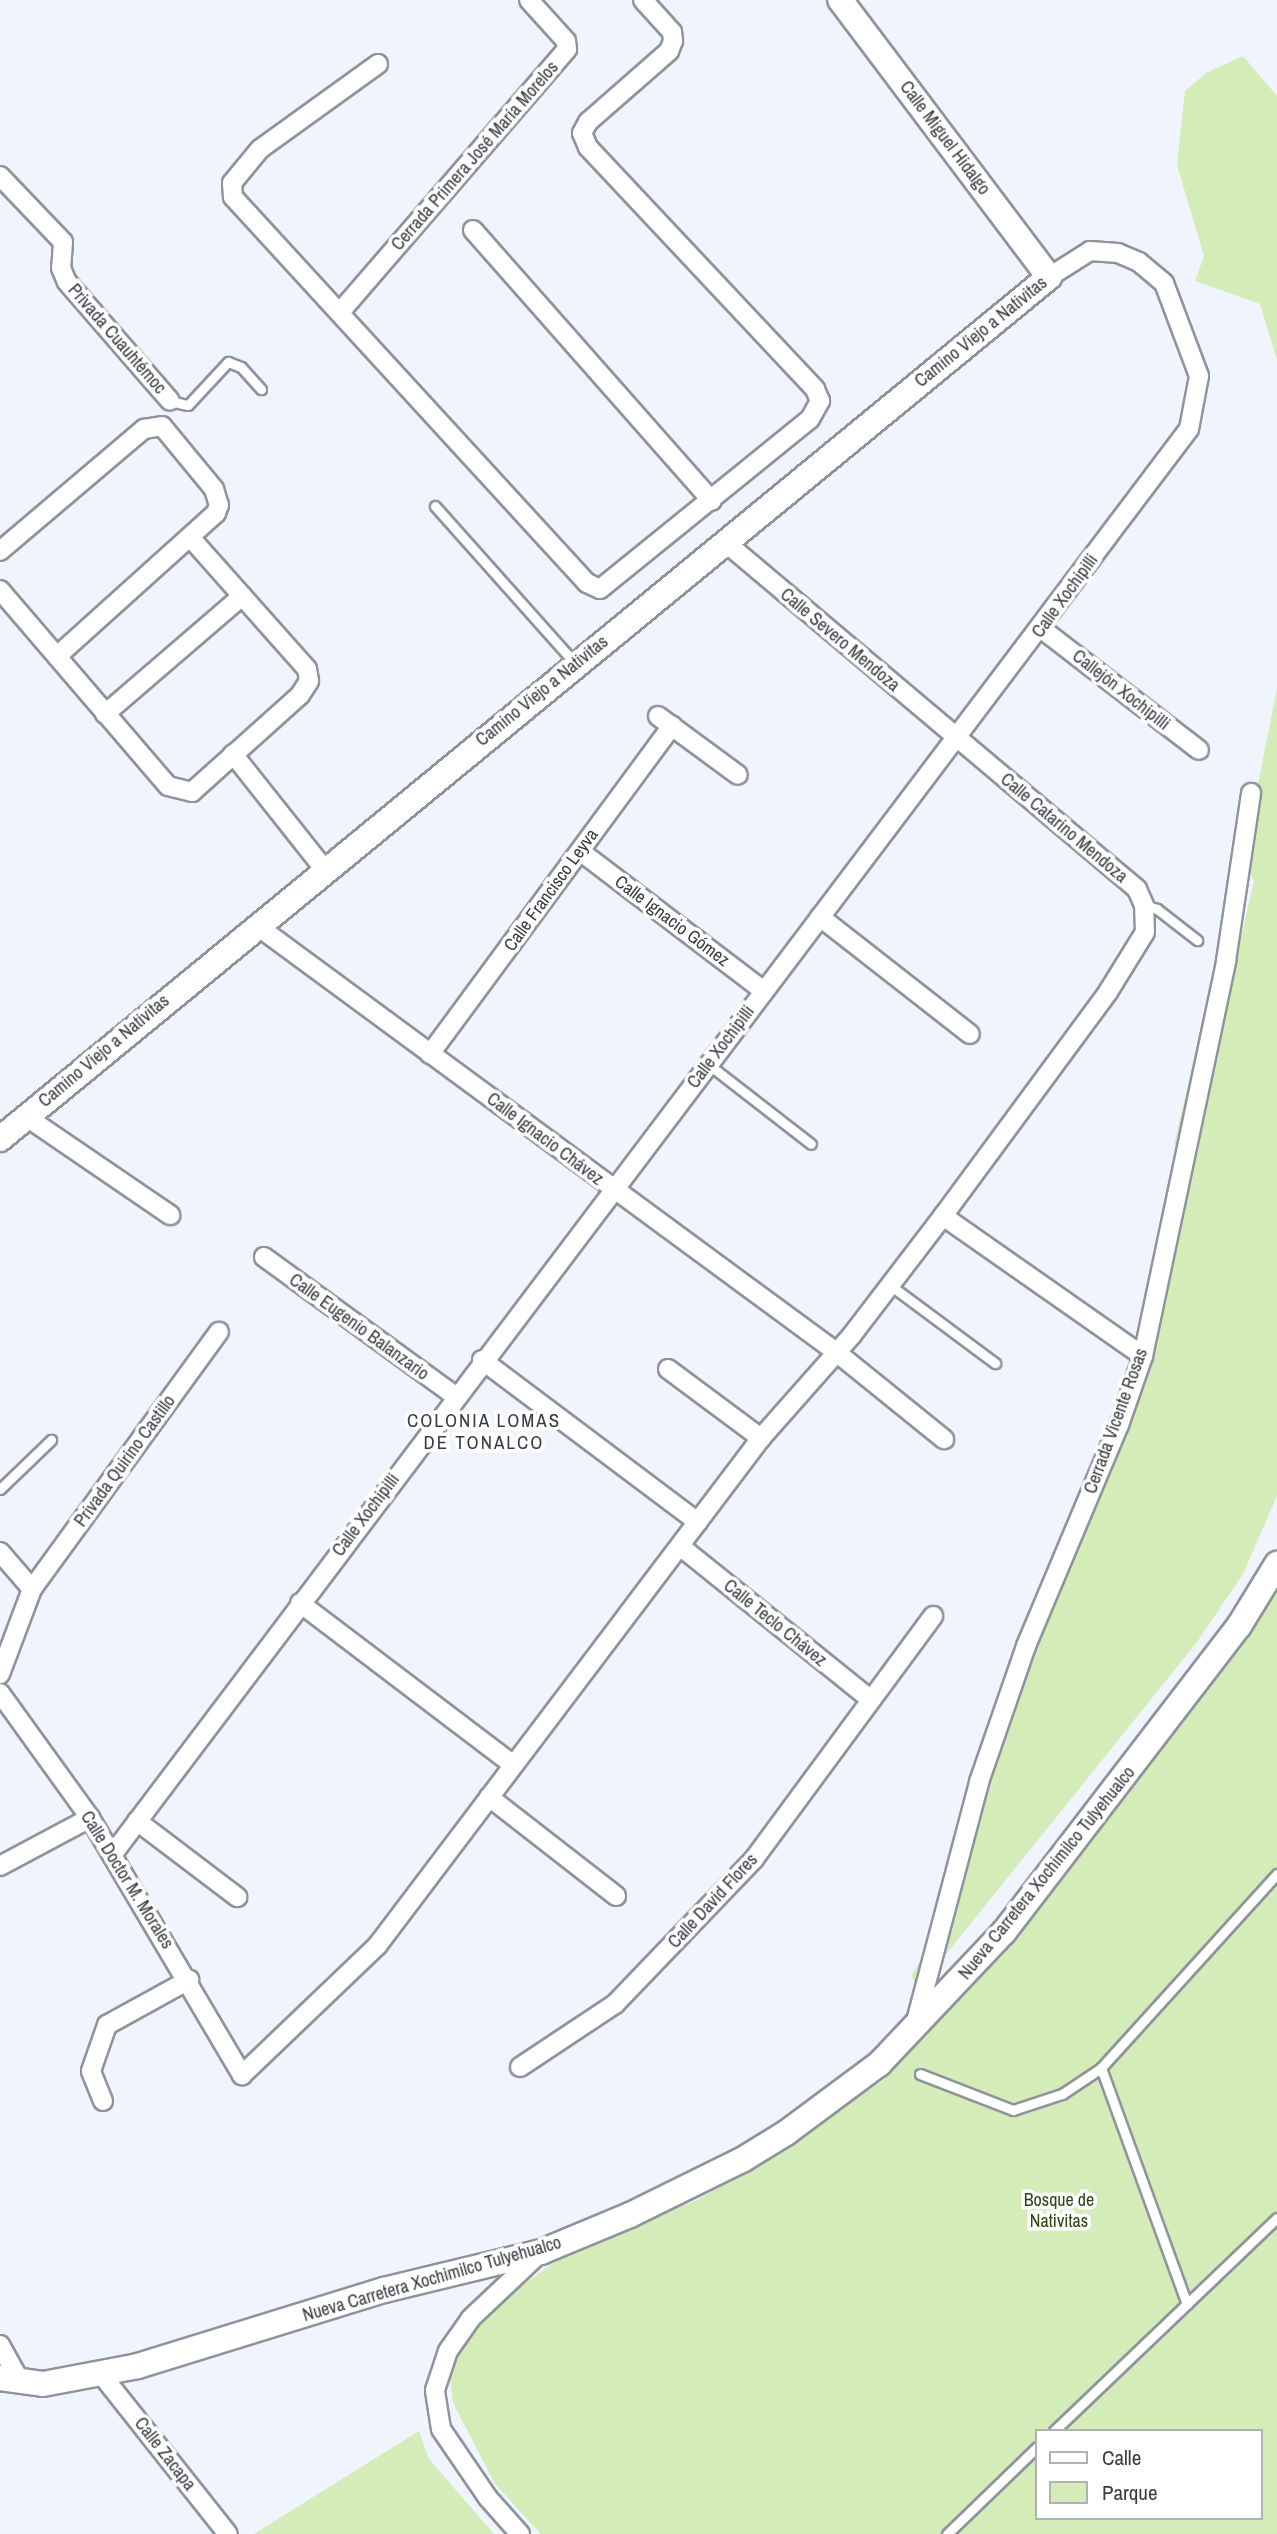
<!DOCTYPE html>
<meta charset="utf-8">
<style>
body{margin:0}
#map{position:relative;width:1277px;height:2534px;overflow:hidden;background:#eff4fd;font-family:"Archivo Narrow",sans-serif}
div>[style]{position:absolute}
.green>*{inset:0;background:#d4edb8}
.roads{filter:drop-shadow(2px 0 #8e939d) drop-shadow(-2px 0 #8e939d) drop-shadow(0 2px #8e939d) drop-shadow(0 -2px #8e939d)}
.lane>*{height:9px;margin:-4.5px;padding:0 4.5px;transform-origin:4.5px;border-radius:4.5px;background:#fff}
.street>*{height:18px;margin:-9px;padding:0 9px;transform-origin:9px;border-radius:9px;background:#fff}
.secondary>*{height:24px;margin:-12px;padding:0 12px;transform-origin:12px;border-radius:12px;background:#fff}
span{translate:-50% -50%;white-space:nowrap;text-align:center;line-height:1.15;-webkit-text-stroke:7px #fff;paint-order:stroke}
.street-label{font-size:18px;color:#393b3f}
.park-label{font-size:18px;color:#2f4310}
.neighbourhood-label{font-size:19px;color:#393b3f;letter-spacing:2px}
.legend{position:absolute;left:1035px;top:2429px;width:228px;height:91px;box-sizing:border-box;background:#fff;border:2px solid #b0b1b2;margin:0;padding:9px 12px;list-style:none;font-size:21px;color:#393b3f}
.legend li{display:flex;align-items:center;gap:14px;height:35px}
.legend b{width:35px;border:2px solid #b0b1b2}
</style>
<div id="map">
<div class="green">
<div style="clip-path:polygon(1243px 56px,1277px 96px,1277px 360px,1260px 304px,1195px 281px,1204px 256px,1177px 165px,1185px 91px,1206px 73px)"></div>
<div style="clip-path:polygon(1277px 688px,1277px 1496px,1243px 1574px,1197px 1642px,919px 1988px,911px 1976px,924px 1955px,976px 1763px,1032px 1620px,1095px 1508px,1157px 1345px,1197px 1151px,1174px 1145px,1213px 976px,1231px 982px,1254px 881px,1248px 871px,1257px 789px)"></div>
<div style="clip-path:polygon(evenodd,1277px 1574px,1277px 2534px,541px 2534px,495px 2484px,453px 2403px,449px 2372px,470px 2337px,499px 2302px,556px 2261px,600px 2237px,695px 2201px,781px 2152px,883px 2080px,908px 2055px,1277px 1574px,1037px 2431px,1261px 2431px,1261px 2518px,1037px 2518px,1037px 2431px)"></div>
<div style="clip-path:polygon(419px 2431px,429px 2459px,494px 2534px,254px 2534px)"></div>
</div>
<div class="roads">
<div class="lane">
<div style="left:170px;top:401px;width:18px;rotate:13deg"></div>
<div style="left:188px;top:405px;width:59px;rotate:-47.1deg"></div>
<div style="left:228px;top:362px;width:14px;rotate:21deg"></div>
<div style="left:241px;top:367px;width:30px;rotate:48deg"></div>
<div style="left:435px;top:506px;width:212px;rotate:48.3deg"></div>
<div style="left:1144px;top:905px;width:14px;rotate:17deg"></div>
<div style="left:1157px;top:909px;width:51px;rotate:37.8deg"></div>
<div style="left:708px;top:1064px;width:130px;rotate:37.8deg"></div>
<div style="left:890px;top:1285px;width:131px;rotate:36.6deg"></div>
<div style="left:0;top:1489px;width:71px;rotate:-43.9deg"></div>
<div style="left:1101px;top:2068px;width:251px;rotate:70deg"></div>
<div style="left:920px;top:2074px;width:100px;rotate:21.2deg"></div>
<div style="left:1013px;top:2110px;width:52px;rotate:-18.1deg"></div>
<div style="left:1062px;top:2094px;width:47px;rotate:-33.7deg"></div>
<div style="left:1101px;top:2068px;width:262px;rotate:-47.8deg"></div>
<div style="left:1054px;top:2431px;width:308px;rotate:-43.7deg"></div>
<div style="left:947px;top:2534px;width:125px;rotate:-44deg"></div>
</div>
<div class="street">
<div style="left:378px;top:64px;width:145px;rotate:144.2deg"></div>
<div style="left:260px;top:149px;width:44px;rotate:129.5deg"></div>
<div style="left:232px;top:183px;width:14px;rotate:86deg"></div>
<div style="left:233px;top:197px;width:524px;rotate:47.48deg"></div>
<div style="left:587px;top:583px;width:14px;rotate:25deg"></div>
<div style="left:600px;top:589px;width:270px;rotate:-39deg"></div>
<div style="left:810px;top:419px;width:21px;rotate:-61deg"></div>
<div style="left:820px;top:401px;width:13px;rotate:-113deg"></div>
<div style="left:815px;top:389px;width:332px;rotate:-133.2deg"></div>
<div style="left:588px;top:147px;width:15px;rotate:-113deg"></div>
<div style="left:582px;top:133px;width:13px;rotate:-61deg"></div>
<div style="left:588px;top:122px;width:108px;rotate:-41.2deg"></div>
<div style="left:669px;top:51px;width:11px;rotate:-68deg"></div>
<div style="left:673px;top:41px;width:9px;rotate:-96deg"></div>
<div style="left:672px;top:32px;width:43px;rotate:-132.2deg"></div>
<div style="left:0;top:176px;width:91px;rotate:46.3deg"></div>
<div style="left:63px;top:242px;width:26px;rotate:94deg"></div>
<div style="left:61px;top:268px;width:15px;rotate:67deg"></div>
<div style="left:67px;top:282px;width:157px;rotate:49.1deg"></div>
<div style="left:473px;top:230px;width:361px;rotate:48.6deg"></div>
<div style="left:341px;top:311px;width:346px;rotate:-49.2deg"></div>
<div style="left:567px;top:49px;width:8px;rotate:-97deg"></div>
<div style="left:566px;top:41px;width:55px;rotate:-132.1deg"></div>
<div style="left:0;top:551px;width:189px;rotate:-40.3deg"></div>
<div style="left:144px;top:429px;width:18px;rotate:-9deg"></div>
<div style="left:162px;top:426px;width:82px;rotate:50.5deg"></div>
<div style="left:214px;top:489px;width:17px;rotate:73deg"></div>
<div style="left:219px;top:505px;width:9px;rotate:111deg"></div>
<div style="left:216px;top:513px;width:214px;rotate:138deg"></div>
<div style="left:0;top:590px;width:258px;rotate:49.4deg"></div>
<div style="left:168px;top:786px;width:25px;rotate:14deg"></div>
<div style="left:192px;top:792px;width:145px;rotate:-41.9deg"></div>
<div style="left:300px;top:695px;width:17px;rotate:-57deg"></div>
<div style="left:309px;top:681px;width:12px;rotate:-99deg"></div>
<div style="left:307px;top:669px;width:176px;rotate:-131.6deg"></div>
<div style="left:1042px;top:629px;width:198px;rotate:37.6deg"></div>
<div style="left:105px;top:714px;width:181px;rotate:-40.7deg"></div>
<div style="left:658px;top:716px;width:99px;rotate:36.4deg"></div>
<div style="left:233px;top:754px;width:147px;rotate:51.6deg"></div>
<div style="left:580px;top:851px;width:231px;rotate:37.3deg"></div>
<div style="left:820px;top:917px;width:190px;rotate:38deg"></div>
<div style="left:256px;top:925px;width:720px;rotate:36.36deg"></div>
<div style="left:836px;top:1352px;width:139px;rotate:38.9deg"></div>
<div style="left:430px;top:1054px;width:408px;rotate:-53.6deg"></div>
<div style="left:25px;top:1116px;width:176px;rotate:34.3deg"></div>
<div style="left:943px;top:1216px;width:244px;rotate:35deg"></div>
<div style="left:264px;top:1257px;width:236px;rotate:36deg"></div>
<div style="left:482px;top:1360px;width:270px;rotate:36.9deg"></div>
<div style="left:668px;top:1369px;width:116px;rotate:36.6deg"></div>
<div style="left:681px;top:1547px;width:243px;rotate:38.8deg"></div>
<div style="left:0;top:1552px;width:49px;rotate:49.1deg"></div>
<div style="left:32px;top:1589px;width:91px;rotate:110.6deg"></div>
<div style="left:32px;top:1589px;width:318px;rotate:-54deg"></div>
<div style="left:300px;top:1603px;width:266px;rotate:37.2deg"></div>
<div style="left:0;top:1693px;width:154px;rotate:54.2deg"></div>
<div style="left:90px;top:1818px;width:299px;rotate:59.4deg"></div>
<div style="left:242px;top:2075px;width:187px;rotate:-43.7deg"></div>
<div style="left:377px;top:1946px;width:637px;rotate:-52.91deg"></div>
<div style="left:761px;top:1438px;width:137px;rotate:-48.5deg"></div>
<div style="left:852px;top:1335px;width:150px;rotate:-52.6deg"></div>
<div style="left:943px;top:1216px;width:278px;rotate:-53.6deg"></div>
<div style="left:1108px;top:992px;width:70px;rotate:-58.3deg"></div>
<div style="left:1145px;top:932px;width:27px;rotate:-92deg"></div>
<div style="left:1144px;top:905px;width:17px;rotate:-114deg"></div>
<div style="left:1137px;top:889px;width:539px;rotate:-139.89deg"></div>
<div style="left:489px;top:1797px;width:161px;rotate:37.9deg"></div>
<div style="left:137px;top:1821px;width:126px;rotate:37.2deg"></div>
<div style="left:112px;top:1855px;width:1787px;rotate:-52.94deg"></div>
<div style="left:1189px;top:429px;width:54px;rotate:-79.3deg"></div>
<div style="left:1199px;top:376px;width:99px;rotate:-110.6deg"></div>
<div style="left:1164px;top:283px;width:33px;rotate:-140deg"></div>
<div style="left:1139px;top:262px;width:23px;rotate:-157deg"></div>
<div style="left:1118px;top:253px;width:28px;rotate:-176deg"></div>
<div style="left:1090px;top:251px;width:49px;rotate:147.6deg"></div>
<div style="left:0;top:1866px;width:102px;rotate:-28.1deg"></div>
<div style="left:915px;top:2025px;width:251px;rotate:-75.2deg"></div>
<div style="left:979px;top:1782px;width:144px;rotate:-70.9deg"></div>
<div style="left:1026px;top:1646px;width:240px;rotate:-67.2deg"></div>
<div style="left:1119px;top:1425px;width:73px;rotate:-70.8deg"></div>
<div style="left:1143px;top:1356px;width:404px;rotate:-78.1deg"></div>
<div style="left:1226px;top:961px;width:170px;rotate:-81.5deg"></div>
<div style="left:520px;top:2067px;width:114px;rotate:-33.6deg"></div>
<div style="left:615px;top:2004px;width:201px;rotate:-46.2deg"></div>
<div style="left:754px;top:1859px;width:302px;rotate:-53.6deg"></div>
<div style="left:103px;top:2101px;width:32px;rotate:-112deg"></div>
<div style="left:91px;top:2071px;width:49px;rotate:-70.8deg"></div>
<div style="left:107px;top:2025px;width:94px;rotate:-28.8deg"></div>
<div style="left:0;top:2345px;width:41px;rotate:60.9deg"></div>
<div style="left:101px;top:2374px;width:204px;rotate:51.6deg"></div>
<div style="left:520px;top:2534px;width:48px;rotate:-131.6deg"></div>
<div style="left:488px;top:2498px;width:83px;rotate:-124.3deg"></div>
<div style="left:441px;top:2429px;width:39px;rotate:-99deg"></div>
<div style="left:435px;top:2390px;width:41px;rotate:-71.6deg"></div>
<div style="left:448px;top:2351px;width:39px;rotate:-55deg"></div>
<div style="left:470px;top:2319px;width:98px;rotate:-43.3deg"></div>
</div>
<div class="secondary">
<div style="left:0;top:1139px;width:1358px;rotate:-39.41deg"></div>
<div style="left:1049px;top:277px;width:347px;rotate:-127deg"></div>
<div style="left:0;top:2378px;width:43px;rotate:7.9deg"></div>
<div style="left:43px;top:2384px;width:97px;rotate:-10.7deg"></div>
<div style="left:138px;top:2366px;width:257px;rotate:-17.2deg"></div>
<div style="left:384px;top:2290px;width:162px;rotate:-13.6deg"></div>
<div style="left:541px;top:2252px;width:96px;rotate:-22.6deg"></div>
<div style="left:630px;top:2215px;width:125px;rotate:-26.2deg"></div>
<div style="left:742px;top:2160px;width:52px;rotate:-31.5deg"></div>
<div style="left:786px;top:2133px;width:116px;rotate:-36.6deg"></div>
<div style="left:879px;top:2064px;width:182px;rotate:-46.6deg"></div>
<div style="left:1004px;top:1932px;width:386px;rotate:-52.5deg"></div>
<div style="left:1239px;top:1626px;width:73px;rotate:-58.5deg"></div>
</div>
</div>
<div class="street-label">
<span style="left:945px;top:138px;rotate:53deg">Calle Miguel Hidalgo</span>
<span style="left:475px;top:156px;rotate:-49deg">Cerrada Primera José María Morelos</span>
<span style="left:981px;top:332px;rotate:-39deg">Camino Viejo a Nativitas</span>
<span style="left:117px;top:339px;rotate:49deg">Privada Cuauhtémoc</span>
<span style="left:1065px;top:596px;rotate:-54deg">Calle Xochipilli</span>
<span style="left:840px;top:640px;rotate:40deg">Calle Severo Mendoza</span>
<span style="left:1121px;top:690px;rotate:38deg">Callejón Xochipilli</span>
<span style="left:542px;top:691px;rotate:-39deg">Camino Viejo a Nativitas</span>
<span style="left:1064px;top:828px;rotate:40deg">Calle Catarino Mendoza</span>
<span style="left:551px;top:890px;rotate:-54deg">Calle Francisco Leyva</span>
<span style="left:672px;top:921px;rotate:37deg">Calle Ignacio Gómez</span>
<span style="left:721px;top:1047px;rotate:-53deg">Calle Xochipilli</span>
<span style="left:104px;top:1051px;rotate:-40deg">Camino Viejo a Nativitas</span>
<span style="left:545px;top:1139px;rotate:37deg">Calle Ignacio Chávez</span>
<span style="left:359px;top:1327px;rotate:36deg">Calle Eugenio Balanzario</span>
<span style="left:1116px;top:1421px;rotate:-70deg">Cerrada Vicente Rosas</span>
<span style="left:125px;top:1461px;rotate:-54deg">Privada Quirino Castillo</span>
<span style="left:366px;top:1515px;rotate:-53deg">Calle Xochipilli</span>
<span style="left:775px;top:1623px;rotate:39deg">Calle Teclo Chávez</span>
<span style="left:1047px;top:1873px;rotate:-51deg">Nueva Carretera Xochimilco Tulyehualco</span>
<span style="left:127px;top:1880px;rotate:58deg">Calle Doctor M. Morales</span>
<span style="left:713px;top:1901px;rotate:-47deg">Calle David Flores</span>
<span style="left:432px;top:2279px;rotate:-16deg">Nueva Carretera Xochimilco Tulyehualco</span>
<span style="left:165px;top:2454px;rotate:52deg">Calle Zacapa</span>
</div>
<div class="park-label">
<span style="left:1059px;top:2211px">Bosque de<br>Nativitas</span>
</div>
<div class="neighbourhood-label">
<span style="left:484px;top:1432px">COLONIA LOMAS<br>DE TONALCO</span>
</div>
<ul class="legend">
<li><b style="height:9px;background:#fff"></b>Calle</li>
<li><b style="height:19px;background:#d4edb8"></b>Parque</li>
</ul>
</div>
